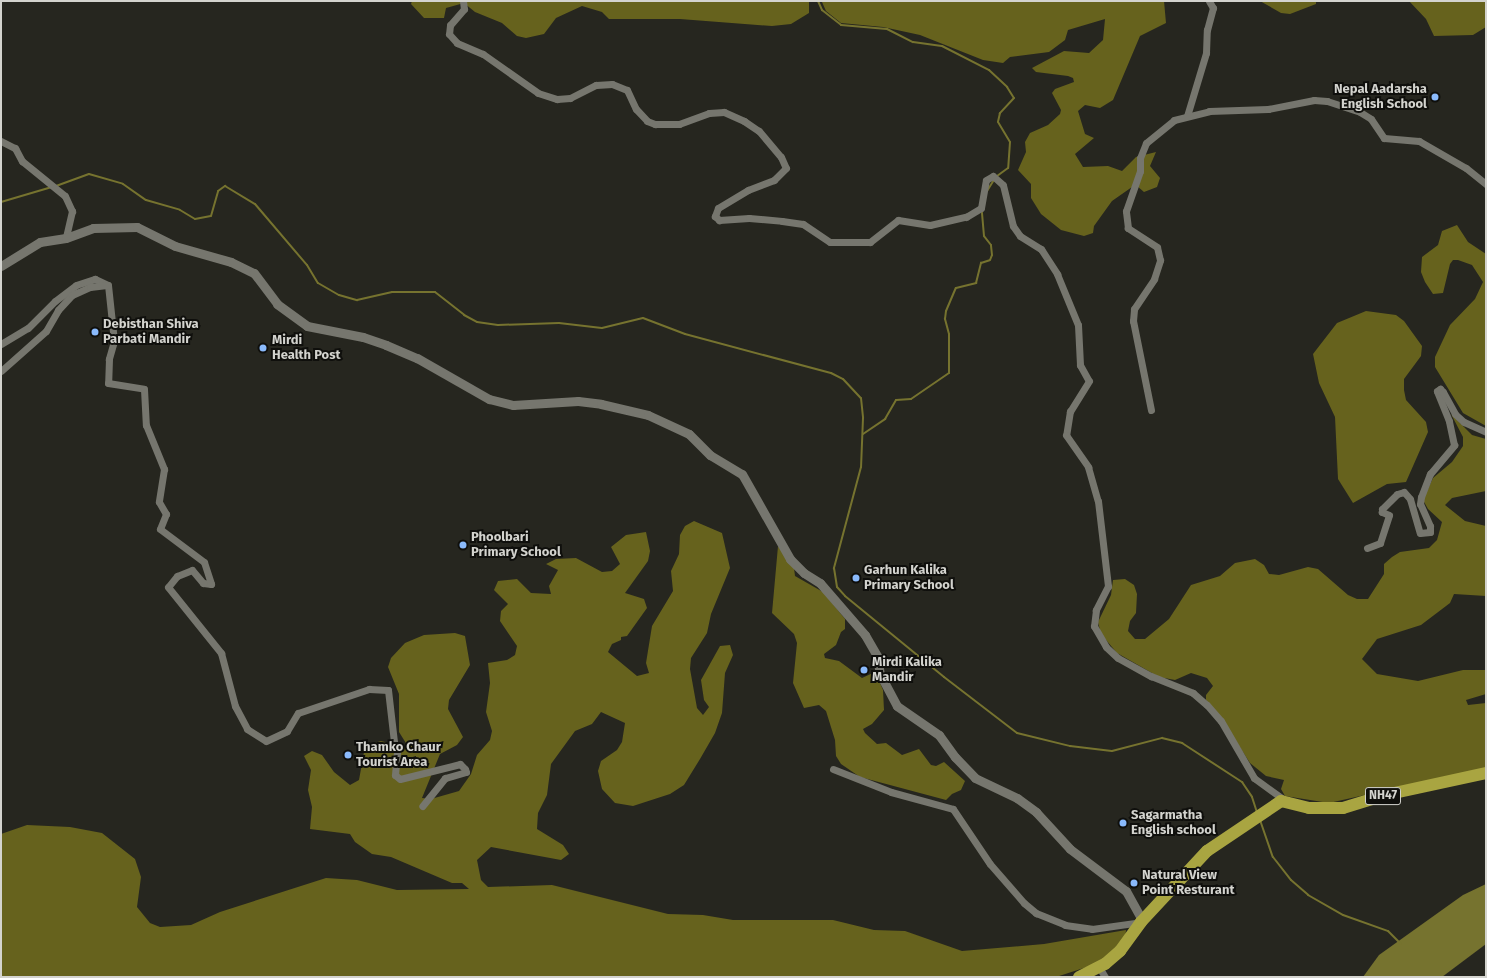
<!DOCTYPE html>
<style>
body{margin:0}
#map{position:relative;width:1487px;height:978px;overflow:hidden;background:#26261f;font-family:"Fira Sans",sans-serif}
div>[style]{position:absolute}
.forest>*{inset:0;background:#66621d}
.water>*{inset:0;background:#76732f}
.stream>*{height:2px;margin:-1px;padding:0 1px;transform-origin:1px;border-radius:1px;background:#76732f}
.street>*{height:7px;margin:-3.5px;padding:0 3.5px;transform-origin:3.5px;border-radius:3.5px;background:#76766e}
.secondary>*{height:9px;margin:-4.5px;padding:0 4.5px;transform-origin:4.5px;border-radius:4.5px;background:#76766e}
.highway>*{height:12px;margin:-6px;padding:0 6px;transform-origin:6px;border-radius:6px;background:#a9a541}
.dots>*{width:11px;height:11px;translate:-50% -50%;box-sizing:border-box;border:2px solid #0f0f0c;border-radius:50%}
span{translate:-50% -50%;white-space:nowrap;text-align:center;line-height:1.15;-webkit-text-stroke:4px #0f0f0c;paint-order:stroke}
.shield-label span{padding:1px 3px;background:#0f0f0c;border:1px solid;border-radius:3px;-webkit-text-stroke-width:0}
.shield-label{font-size:12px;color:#d3d3ce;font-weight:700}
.poi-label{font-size:13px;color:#d3d3ce;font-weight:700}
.right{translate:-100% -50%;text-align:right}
.left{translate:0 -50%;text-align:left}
.frame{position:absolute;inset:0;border:2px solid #d3d3ce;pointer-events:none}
</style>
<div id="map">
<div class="forest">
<div style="clip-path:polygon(412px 1px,809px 1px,809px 13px,791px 24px,772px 26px,680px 19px,609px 19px,602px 12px,582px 6px,556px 18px,544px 34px,526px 38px,517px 36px,502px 23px,475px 12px,464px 3px,446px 8px,444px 18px,424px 18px,411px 4px)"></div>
<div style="clip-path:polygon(1164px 1px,1166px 23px,1140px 36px,1113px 100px,1100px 108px,1085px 105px,1078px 111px,1085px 134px,1094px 138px,1075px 154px,1083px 167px,1108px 166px,1122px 171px,1136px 157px,1156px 152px,1150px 166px,1160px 178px,1157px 187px,1144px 192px,1137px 186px,1132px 187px,1112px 201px,1094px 226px,1093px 233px,1084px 236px,1061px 230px,1041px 214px,1031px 198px,1031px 184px,1018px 170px,1026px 152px,1025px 142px,1030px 133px,1048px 125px,1060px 114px,1061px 110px,1052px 93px,1055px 89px,1074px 82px,1073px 78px,1068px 76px,1036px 72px,1032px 68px,1064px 51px,1089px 53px,1103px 40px,1105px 19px,1068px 30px,1065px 40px,1049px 52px,1010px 57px,1003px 63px,983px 60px,920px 35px,883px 27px,841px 23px,826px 11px,822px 2px)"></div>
<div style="clip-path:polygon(1260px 1px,1316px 1px,1316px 4px,1290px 14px,1281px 13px)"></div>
<div style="clip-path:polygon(1409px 1px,1485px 1px,1486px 27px,1473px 35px,1434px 36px,1426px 19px)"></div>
<div style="clip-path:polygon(1457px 225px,1468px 242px,1486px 254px,1486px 426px,1463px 413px,1435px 367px,1435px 357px,1450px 325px,1475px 299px,1483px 282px,1472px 265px,1458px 260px,1453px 260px,1450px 264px,1443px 293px,1433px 294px,1425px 282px,1421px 272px,1422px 257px,1438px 245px,1442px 231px)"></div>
<div style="clip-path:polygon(1366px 311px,1396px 315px,1404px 321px,1422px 346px,1421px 356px,1404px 379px,1404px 390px,1406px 400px,1426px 422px,1428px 432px,1406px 482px,1387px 484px,1353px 503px,1338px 479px,1335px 417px,1319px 383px,1313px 354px,1337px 323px)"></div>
<div style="clip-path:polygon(1451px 414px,1472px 435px,1486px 439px,1486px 491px,1452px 498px,1445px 505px,1465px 521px,1486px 526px,1486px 596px,1454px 594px,1450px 603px,1421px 625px,1377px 639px,1362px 659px,1377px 674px,1418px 681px,1463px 670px,1486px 670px,1486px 694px,1466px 700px,1468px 705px,1486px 703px,1486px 768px,1329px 803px,1285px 796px,1281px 789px,1284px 780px,1266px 776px,1250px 763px,1222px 719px,1206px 700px,1206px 695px,1213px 686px,1207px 678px,1191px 673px,1175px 680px,1159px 677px,1117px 653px,1101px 634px,1098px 622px,1111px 595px,1113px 580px,1125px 579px,1134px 585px,1137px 594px,1136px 613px,1130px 621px,1128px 631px,1135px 639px,1145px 639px,1169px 619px,1191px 585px,1220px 576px,1235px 563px,1255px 559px,1264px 565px,1269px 574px,1279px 575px,1308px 567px,1318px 569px,1348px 595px,1357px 599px,1368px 599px,1384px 574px,1384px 564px,1392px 557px,1400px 552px,1429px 548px,1437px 540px,1442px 522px,1428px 509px,1423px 500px,1433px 478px,1452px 462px,1463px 446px,1463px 437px)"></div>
<div style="clip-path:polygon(694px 521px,722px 533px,730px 568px,711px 614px,707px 633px,691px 658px,690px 669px,697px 708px,703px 715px,709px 707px,704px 700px,701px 680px,720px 646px,730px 645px,733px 655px,725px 673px,722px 713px,715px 733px,700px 759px,684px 785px,670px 794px,633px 806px,615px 803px,602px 789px,598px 771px,601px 761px,617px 750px,622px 742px,625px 723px,601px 712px,592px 724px,575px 731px,551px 764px,547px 795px,538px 813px,537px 829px,563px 845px,569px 854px,561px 860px,491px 847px,477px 860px,481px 880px,488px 887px,552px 885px,668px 914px,703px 915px,733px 920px,833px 920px,874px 930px,905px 931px,962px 951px,1044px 944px,1126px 930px,1125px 940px,1111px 954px,1090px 966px,1056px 977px,1px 977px,1px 834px,27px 825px,70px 827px,102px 833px,135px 859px,141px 877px,137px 907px,150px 923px,160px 927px,191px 925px,220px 912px,326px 878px,357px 880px,397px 890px,469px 889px,462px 883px,452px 883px,391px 857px,372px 854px,355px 842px,350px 834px,310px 829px,312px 807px,308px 790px,311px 770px,304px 756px,312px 751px,322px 755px,334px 772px,350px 785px,359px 780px,364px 752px,371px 744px,381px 741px,409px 748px,399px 732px,399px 694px,388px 667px,391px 658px,405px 643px,424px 635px,455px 633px,465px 636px,470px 665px,449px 700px,448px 709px,463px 737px,457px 745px,440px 754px,422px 798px,431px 799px,459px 791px,471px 774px,477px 755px,490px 740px,492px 731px,486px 712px,490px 683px,488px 663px,507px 660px,515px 655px,517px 646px,500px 621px,501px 611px,508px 604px,494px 590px,498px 581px,517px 579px,531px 593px,551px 594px,549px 586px,558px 570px,546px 564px,556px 559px,576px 558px,602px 572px,612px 571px,620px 564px,611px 547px,626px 535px,646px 532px,650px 551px,648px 561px,625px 593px,644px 599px,647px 608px,627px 636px,621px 637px,621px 640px,612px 644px,608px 652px,637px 676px,649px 673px,646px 663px,652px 626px,673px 591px,671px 571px,679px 554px,680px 535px,685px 526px)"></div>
<div style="clip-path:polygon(778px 546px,794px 568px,795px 576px,823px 592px,845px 619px,845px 629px,841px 632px,836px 645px,824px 654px,825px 658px,839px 661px,862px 678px,875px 672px,883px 690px,884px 710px,872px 724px,863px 729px,865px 733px,877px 744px,886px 743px,902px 755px,919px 749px,931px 765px,936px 766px,944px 762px,965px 781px,961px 790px,952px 794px,946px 800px,860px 777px,841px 764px,836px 756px,835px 740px,826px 711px,819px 705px,804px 708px,793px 683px,797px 643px,794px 634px,772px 613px)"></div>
</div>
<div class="water">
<div style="clip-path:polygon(1486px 884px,1486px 944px,1442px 977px,1363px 977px,1379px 955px,1463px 895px)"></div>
</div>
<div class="stream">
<div style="left:818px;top:1px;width:10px;rotate:66deg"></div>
<div style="left:822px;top:10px;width:24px;rotate:38deg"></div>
<div style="left:841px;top:25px;width:46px;rotate:5deg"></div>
<div style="left:887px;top:29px;width:29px;rotate:27deg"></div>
<div style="left:913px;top:42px;width:29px;rotate:8deg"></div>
<div style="left:942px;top:46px;width:53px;rotate:27.1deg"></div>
<div style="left:989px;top:70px;width:25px;rotate:43deg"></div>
<div style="left:1007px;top:87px;width:13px;rotate:58deg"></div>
<div style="left:1014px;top:98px;width:21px;rotate:133deg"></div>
<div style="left:1000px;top:113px;width:9px;rotate:103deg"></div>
<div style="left:998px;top:122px;width:23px;rotate:59deg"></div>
<div style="left:1010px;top:142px;width:26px;rotate:94deg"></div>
<div style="left:1008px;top:168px;width:14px;rotate:144deg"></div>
<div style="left:56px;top:186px;width:35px;rotate:-20deg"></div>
<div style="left:89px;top:174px;width:35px;rotate:16deg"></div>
<div style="left:123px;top:184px;width:28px;rotate:35deg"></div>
<div style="left:146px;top:200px;width:35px;rotate:16deg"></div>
<div style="left:180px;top:210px;width:17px;rotate:31deg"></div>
<div style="left:195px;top:219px;width:16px;rotate:-11deg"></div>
<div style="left:211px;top:216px;width:26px;rotate:-74deg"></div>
<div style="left:218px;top:191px;width:9px;rotate:-36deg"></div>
<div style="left:225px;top:186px;width:35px;rotate:31deg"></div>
<div style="left:255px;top:204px;width:80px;rotate:49.6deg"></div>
<div style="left:307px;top:265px;width:21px;rotate:59deg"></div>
<div style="left:318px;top:283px;width:24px;rotate:30deg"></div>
<div style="left:339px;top:295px;width:19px;rotate:16deg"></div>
<div style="left:357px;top:300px;width:36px;rotate:-13deg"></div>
<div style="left:392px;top:292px;width:43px"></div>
<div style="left:435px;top:292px;width:37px;rotate:38deg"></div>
<div style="left:464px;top:315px;width:15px;rotate:28deg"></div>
<div style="left:477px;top:322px;width:21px;rotate:8deg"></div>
<div style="left:498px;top:325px;width:61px;rotate:-1.9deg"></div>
<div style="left:559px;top:323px;width:43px;rotate:6.6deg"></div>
<div style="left:602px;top:328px;width:42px;rotate:-13.7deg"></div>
<div style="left:643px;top:318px;width:45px;rotate:20.9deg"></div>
<div style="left:685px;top:334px;width:151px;rotate:15deg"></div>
<div style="left:831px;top:373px;width:13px;rotate:27deg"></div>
<div style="left:843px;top:379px;width:26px;rotate:47deg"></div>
<div style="left:861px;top:398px;width:20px;rotate:84deg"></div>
<div style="left:863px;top:418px;width:49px;rotate:92.3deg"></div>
<div style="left:861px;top:467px;width:105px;rotate:105deg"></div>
<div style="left:834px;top:568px;width:19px;rotate:81deg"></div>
<div style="left:837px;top:587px;width:12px;rotate:48deg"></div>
<div style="left:845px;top:596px;width:128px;rotate:39.3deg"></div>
<div style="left:944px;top:677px;width:92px;rotate:37.5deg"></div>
<div style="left:1017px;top:733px;width:55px;rotate:13.8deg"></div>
<div style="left:1070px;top:746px;width:42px;rotate:6.8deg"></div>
<div style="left:1112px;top:751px;width:52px;rotate:-14.6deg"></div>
<div style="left:1162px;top:738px;width:21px;rotate:14deg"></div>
<div style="left:1182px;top:743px;width:72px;rotate:33deg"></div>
<div style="left:1242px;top:782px;width:18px;rotate:56deg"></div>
<div style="left:1252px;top:797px;width:16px;rotate:72deg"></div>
<div style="left:987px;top:191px;width:13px;rotate:-58deg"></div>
<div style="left:1px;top:202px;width:53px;rotate:-16.4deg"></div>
<div style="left:863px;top:434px;width:27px;rotate:-34deg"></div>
<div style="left:885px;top:419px;width:22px;rotate:-60deg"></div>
<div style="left:896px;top:400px;width:15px;rotate:-4deg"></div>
<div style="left:911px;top:399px;width:46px;rotate:-34.4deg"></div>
<div style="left:949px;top:373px;width:39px;rotate:-90deg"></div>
<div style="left:949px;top:334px;width:16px;rotate:-105deg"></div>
<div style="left:945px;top:319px;width:8px;rotate:-83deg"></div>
<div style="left:946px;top:311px;width:25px;rotate:-67deg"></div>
<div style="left:956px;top:288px;width:21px;rotate:-14deg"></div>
<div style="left:976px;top:283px;width:21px;rotate:-76deg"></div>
<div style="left:981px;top:263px;width:9px;rotate:-18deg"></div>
<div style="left:990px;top:260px;width:5px;rotate:-68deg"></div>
<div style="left:992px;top:255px;width:10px;rotate:-96deg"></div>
<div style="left:991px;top:245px;width:11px;rotate:-128deg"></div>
<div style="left:984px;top:236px;width:25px;rotate:-95deg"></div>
<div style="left:1260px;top:820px;width:39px;rotate:71deg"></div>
<div style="left:1273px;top:857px;width:29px;rotate:52deg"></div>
<div style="left:1291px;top:880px;width:23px;rotate:41deg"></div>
<div style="left:1308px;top:895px;width:40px;rotate:29.7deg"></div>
<div style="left:1343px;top:915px;width:48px;rotate:19.6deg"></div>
<div style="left:1388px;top:931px;width:18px;rotate:45deg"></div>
</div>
<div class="street">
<div style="left:463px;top:1px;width:8px;rotate:83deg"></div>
<div style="left:464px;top:9px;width:21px;rotate:131deg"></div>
<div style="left:450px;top:25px;width:9px;rotate:96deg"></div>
<div style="left:449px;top:34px;width:12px;rotate:48deg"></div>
<div style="left:457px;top:43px;width:28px;rotate:23deg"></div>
<div style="left:483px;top:54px;width:67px;rotate:35.3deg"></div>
<div style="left:538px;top:93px;width:20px;rotate:18deg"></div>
<div style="left:557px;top:99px;width:13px;rotate:-4deg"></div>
<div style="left:570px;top:98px;width:29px;rotate:-27deg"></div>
<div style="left:596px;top:85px;width:16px;rotate:-4deg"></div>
<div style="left:612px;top:84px;width:16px;rotate:22deg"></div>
<div style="left:627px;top:90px;width:21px;rotate:65deg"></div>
<div style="left:636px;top:109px;width:16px;rotate:47deg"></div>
<div style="left:647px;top:121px;width:9px;rotate:21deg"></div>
<div style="left:655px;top:124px;width:24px"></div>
<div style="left:679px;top:124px;width:32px;rotate:-20deg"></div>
<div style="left:709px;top:113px;width:15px;rotate:-4deg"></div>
<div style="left:724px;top:112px;width:22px;rotate:24deg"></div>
<div style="left:744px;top:121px;width:18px;rotate:34deg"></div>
<div style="left:759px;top:131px;width:34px;rotate:50deg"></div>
<div style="left:781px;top:157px;width:12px;rotate:66deg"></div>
<div style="left:786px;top:168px;width:17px;rotate:135deg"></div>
<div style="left:774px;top:180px;width:28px;rotate:159deg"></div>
<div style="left:748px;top:190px;width:35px;rotate:149deg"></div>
<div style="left:718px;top:208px;width:9px;rotate:111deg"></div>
<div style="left:715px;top:216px;width:6px;rotate:45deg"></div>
<div style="left:719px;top:220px;width:30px;rotate:-4deg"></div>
<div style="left:749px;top:218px;width:33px;rotate:5deg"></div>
<div style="left:782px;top:221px;width:21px;rotate:8deg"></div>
<div style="left:803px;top:224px;width:32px;rotate:34deg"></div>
<div style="left:830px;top:242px;width:40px"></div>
<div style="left:870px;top:242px;width:36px;rotate:-38deg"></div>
<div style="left:898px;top:220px;width:32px;rotate:9deg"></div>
<div style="left:930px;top:225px;width:37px;rotate:-13deg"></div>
<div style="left:966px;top:217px;width:17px;rotate:-31deg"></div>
<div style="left:981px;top:208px;width:28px;rotate:-80deg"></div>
<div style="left:986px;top:180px;width:8px;rotate:-30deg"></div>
<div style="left:993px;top:176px;width:13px;rotate:42deg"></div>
<div style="left:1003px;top:185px;width:42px;rotate:76.3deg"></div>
<div style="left:1013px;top:226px;width:12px;rotate:55deg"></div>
<div style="left:1020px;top:236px;width:25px;rotate:32deg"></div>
<div style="left:1041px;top:249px;width:30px;rotate:57deg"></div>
<div style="left:1057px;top:274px;width:55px;rotate:67.6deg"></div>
<div style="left:1078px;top:325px;width:40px;rotate:87.1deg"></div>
<div style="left:1080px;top:365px;width:18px;rotate:61deg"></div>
<div style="left:1089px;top:381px;width:36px;rotate:122deg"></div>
<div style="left:1070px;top:411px;width:24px;rotate:99deg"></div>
<div style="left:1066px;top:435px;width:39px;rotate:55deg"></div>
<div style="left:1088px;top:467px;width:35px;rotate:74deg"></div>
<div style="left:1098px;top:501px;width:86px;rotate:83.3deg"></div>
<div style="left:1108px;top:586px;width:27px;rotate:117deg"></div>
<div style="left:1096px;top:610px;width:16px;rotate:97deg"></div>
<div style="left:1094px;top:626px;width:24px;rotate:60deg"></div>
<div style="left:1106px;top:647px;width:16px;rotate:43deg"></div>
<div style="left:1118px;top:658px;width:38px;rotate:29deg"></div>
<div style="left:1151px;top:676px;width:45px;rotate:22deg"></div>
<div style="left:1193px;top:693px;width:18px;rotate:41deg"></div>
<div style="left:1207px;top:705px;width:21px;rotate:49deg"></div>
<div style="left:1221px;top:721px;width:66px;rotate:59.9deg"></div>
<div style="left:1254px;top:778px;width:39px;rotate:36deg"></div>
<div style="left:1187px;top:116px;width:66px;rotate:-73.2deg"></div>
<div style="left:1206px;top:53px;width:23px;rotate:-88deg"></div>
<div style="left:1207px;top:30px;width:23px;rotate:-75deg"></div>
<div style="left:1213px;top:8px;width:8px;rotate:-120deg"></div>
<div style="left:1px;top:141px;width:16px;rotate:27deg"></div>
<div style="left:15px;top:148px;width:15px;rotate:62deg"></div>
<div style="left:22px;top:161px;width:55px;rotate:39.1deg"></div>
<div style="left:65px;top:196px;width:17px;rotate:65deg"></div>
<div style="left:72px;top:211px;width:28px;rotate:103deg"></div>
<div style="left:1px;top:344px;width:31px;rotate:-31deg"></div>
<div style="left:28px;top:328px;width:38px;rotate:-45deg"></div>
<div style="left:55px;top:301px;width:26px;rotate:-37deg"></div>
<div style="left:76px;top:285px;width:20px;rotate:-18deg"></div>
<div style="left:95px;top:279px;width:14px;rotate:25deg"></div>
<div style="left:108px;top:285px;width:56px;rotate:83.9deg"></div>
<div style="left:114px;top:341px;width:19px;rotate:106deg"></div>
<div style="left:109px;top:359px;width:24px;rotate:92deg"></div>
<div style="left:108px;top:383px;width:36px;rotate:9deg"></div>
<div style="left:144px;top:389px;width:36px;rotate:87deg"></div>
<div style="left:146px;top:425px;width:48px;rotate:67.8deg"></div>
<div style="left:164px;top:469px;width:33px;rotate:99deg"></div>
<div style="left:159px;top:502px;width:14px;rotate:60deg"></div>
<div style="left:166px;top:514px;width:16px;rotate:112deg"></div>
<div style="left:160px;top:529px;width:55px;rotate:36.9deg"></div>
<div style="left:204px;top:562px;width:23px;rotate:72deg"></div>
<div style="left:211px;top:584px;width:8px;rotate:-173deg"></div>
<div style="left:203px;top:583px;width:17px;rotate:-130deg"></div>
<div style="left:192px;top:570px;width:16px;rotate:158deg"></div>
<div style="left:177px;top:576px;width:14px;rotate:129deg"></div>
<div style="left:168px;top:587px;width:85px;rotate:51.2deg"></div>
<div style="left:221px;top:653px;width:55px;rotate:75.2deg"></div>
<div style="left:235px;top:706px;width:26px;rotate:62deg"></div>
<div style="left:247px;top:729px;width:22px;rotate:32deg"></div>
<div style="left:266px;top:741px;width:23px;rotate:-25deg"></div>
<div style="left:287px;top:731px;width:21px;rotate:-59deg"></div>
<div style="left:298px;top:713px;width:75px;rotate:-18.7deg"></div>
<div style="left:369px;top:689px;width:19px;rotate:3deg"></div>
<div style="left:388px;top:690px;width:52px;rotate:83.4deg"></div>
<div style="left:394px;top:742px;width:10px;rotate:73deg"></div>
<div style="left:397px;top:752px;width:23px;rotate:95deg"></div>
<div style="left:395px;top:775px;width:6px;rotate:39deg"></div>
<div style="left:400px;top:779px;width:62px;rotate:-14deg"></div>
<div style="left:460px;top:764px;width:7px;rotate:45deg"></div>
<div style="left:465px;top:769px;width:3px;rotate:72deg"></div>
<div style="left:466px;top:772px;width:22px;rotate:164deg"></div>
<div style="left:445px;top:778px;width:36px;rotate:129deg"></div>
<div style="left:1px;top:371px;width:60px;rotate:-41.6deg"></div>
<div style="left:46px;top:331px;width:24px;rotate:-60deg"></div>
<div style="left:58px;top:310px;width:21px;rotate:-47deg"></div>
<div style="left:72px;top:295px;width:20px;rotate:-24deg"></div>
<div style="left:90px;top:287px;width:17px;rotate:-7deg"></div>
<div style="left:1151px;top:410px;width:91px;rotate:-101.4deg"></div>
<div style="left:1133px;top:321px;width:12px;rotate:-85deg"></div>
<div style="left:1134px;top:309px;width:36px;rotate:-56deg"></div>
<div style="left:1154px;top:279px;width:20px;rotate:-72deg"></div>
<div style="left:1160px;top:260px;width:13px;rotate:-103deg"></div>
<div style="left:1157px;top:247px;width:35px;rotate:-147deg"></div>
<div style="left:1128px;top:228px;width:17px;rotate:-97deg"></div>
<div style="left:1126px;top:211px;width:42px;rotate:-70.7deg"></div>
<div style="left:1140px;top:171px;width:13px;rotate:-90deg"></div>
<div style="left:1140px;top:158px;width:16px;rotate:-68deg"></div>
<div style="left:1146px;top:143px;width:36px;rotate:-39deg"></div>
<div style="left:1174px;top:120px;width:36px;rotate:-14deg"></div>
<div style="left:1209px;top:111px;width:59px;rotate:-1.9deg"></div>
<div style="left:1268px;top:109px;width:47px;rotate:-11.1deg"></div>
<div style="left:1314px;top:100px;width:13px;rotate:4deg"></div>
<div style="left:1327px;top:101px;width:35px;rotate:18deg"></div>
<div style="left:1360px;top:112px;width:13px;rotate:32deg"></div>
<div style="left:1371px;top:119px;width:23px;rotate:56deg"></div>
<div style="left:1384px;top:138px;width:35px;rotate:5deg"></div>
<div style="left:1419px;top:141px;width:54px;rotate:29.9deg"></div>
<div style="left:1466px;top:168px;width:26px;rotate:39deg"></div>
<div style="left:1367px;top:548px;width:14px;rotate:-21deg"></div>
<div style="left:1380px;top:543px;width:29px;rotate:-72deg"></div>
<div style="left:1389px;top:515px;width:8px;rotate:-157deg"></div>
<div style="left:1382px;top:512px;width:3px;rotate:-90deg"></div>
<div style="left:1382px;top:509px;width:21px;rotate:-45deg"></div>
<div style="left:1397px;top:494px;width:7px;rotate:-16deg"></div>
<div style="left:1404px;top:492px;width:9px;rotate:49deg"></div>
<div style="left:1410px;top:499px;width:35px;rotate:74deg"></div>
<div style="left:1420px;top:533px;width:10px;rotate:-6deg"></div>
<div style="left:1430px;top:532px;width:6px;rotate:-90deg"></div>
<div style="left:1430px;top:526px;width:24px;rotate:-114deg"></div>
<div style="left:1420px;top:504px;width:7px;rotate:-82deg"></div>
<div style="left:1421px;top:497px;width:25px;rotate:-69deg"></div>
<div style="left:1430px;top:474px;width:38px;rotate:-50deg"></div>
<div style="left:1454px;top:445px;width:25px;rotate:-102deg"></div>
<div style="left:1449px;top:421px;width:32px;rotate:-112deg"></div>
<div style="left:1437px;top:391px;width:4px;rotate:-34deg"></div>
<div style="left:1440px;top:389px;width:4px;rotate:45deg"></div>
<div style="left:1443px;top:392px;width:25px;rotate:61deg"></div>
<div style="left:1455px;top:414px;width:12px;rotate:42deg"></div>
<div style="left:1464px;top:422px;width:24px;rotate:24deg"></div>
<div style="left:833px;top:769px;width:62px;rotate:21.6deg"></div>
<div style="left:891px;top:792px;width:64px;rotate:15.3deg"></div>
<div style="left:953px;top:809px;width:66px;rotate:56.1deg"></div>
<div style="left:990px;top:864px;width:52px;rotate:48.9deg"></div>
<div style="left:1024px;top:903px;width:16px;rotate:40deg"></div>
<div style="left:1036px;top:913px;width:31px;rotate:22deg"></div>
<div style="left:1065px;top:925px;width:27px;rotate:8deg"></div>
<div style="left:1092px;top:929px;width:49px;rotate:-8.1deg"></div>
<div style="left:1099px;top:967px;width:12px;rotate:59deg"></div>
</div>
<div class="secondary">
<div style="left:1px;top:266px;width:46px;rotate:-31.6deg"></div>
<div style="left:40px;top:242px;width:26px;rotate:-9deg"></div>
<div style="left:66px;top:238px;width:29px;rotate:-20deg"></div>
<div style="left:93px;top:228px;width:44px;rotate:-1.3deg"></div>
<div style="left:137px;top:227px;width:42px;rotate:26.6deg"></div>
<div style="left:175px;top:246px;width:58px;rotate:15.9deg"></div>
<div style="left:231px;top:262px;width:25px;rotate:26deg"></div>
<div style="left:254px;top:273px;width:39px;rotate:53deg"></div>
<div style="left:277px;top:304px;width:37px;rotate:36deg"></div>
<div style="left:307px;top:326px;width:57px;rotate:11.1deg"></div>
<div style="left:363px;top:337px;width:24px;rotate:19deg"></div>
<div style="left:386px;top:345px;width:34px;rotate:23deg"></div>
<div style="left:417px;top:358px;width:83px;rotate:29.7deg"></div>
<div style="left:489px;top:399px;width:25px;rotate:14deg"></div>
<div style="left:513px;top:405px;width:65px;rotate:-3.5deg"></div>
<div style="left:578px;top:401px;width:23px;rotate:7deg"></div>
<div style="left:601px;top:404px;width:48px;rotate:13.2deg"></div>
<div style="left:648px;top:415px;width:45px;rotate:24.9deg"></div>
<div style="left:689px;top:434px;width:30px;rotate:45deg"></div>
<div style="left:710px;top:455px;width:37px;rotate:31deg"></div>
<div style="left:742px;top:474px;width:98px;rotate:60.5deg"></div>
<div style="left:790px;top:559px;width:20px;rotate:45deg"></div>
<div style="left:804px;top:573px;width:19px;rotate:32deg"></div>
<div style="left:820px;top:583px;width:69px;rotate:49.1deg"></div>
<div style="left:865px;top:635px;width:24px;rotate:60deg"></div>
<div style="left:877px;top:656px;width:18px;rotate:81deg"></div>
<div style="left:880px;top:674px;width:36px;rotate:62deg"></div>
<div style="left:897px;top:706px;width:51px;rotate:34.6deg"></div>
<div style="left:939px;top:735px;width:27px;rotate:54deg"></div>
<div style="left:955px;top:757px;width:29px;rotate:46deg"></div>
<div style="left:975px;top:778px;width:47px;rotate:25.5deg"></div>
<div style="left:1017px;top:798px;width:24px;rotate:36deg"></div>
<div style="left:1036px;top:812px;width:50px;rotate:47.4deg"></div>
<div style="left:1070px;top:849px;width:70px;rotate:36.9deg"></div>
<div style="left:1126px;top:891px;width:33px;rotate:61deg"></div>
</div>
<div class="highway">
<div style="left:1079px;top:977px;width:29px;rotate:-27deg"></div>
<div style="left:1105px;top:964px;width:20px;rotate:-41deg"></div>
<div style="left:1120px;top:951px;width:36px;rotate:-54deg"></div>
<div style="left:1141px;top:922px;width:97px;rotate:-47.1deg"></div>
<div style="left:1207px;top:851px;width:89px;rotate:-34deg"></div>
<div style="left:1281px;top:801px;width:29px;rotate:14deg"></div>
<div style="left:1309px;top:808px;width:34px"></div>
<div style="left:1343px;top:808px;width:44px;rotate:-17.2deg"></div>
<div style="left:1385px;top:795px;width:103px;rotate:-12.3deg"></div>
</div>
<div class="dots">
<div style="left:1435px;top:97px;background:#8abafc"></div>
<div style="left:95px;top:332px;background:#8abafc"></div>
<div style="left:263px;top:348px;background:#8abafc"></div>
<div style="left:463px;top:545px;background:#8abafc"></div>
<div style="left:856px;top:578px;background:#8abafc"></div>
<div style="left:864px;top:670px;background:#8abafc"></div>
<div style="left:348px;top:755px;background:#8abafc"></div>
<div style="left:1123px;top:823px;background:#8abafc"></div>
<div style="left:1134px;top:883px;background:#8abafc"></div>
</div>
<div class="shield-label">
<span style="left:1383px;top:796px">NH47</span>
</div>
<div class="poi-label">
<span class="right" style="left:1427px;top:97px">Nepal Aadarsha<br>English School</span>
<span class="left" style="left:103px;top:332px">Debisthan Shiva<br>Parbati Mandir</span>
<span class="left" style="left:272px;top:348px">Mirdi<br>Health Post</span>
<span class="left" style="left:471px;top:545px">Phoolbari<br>Primary School</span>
<span class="left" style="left:864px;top:578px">Garhun Kalika<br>Primary School</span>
<span class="left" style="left:872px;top:670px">Mirdi Kalika<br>Mandir</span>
<span class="left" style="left:356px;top:755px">Thamko Chaur<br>Tourist Area</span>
<span class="left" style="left:1131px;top:823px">Sagarmatha<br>English school</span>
<span class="left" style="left:1142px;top:883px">Natural View<br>Point Resturant</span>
</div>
<div class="frame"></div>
</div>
